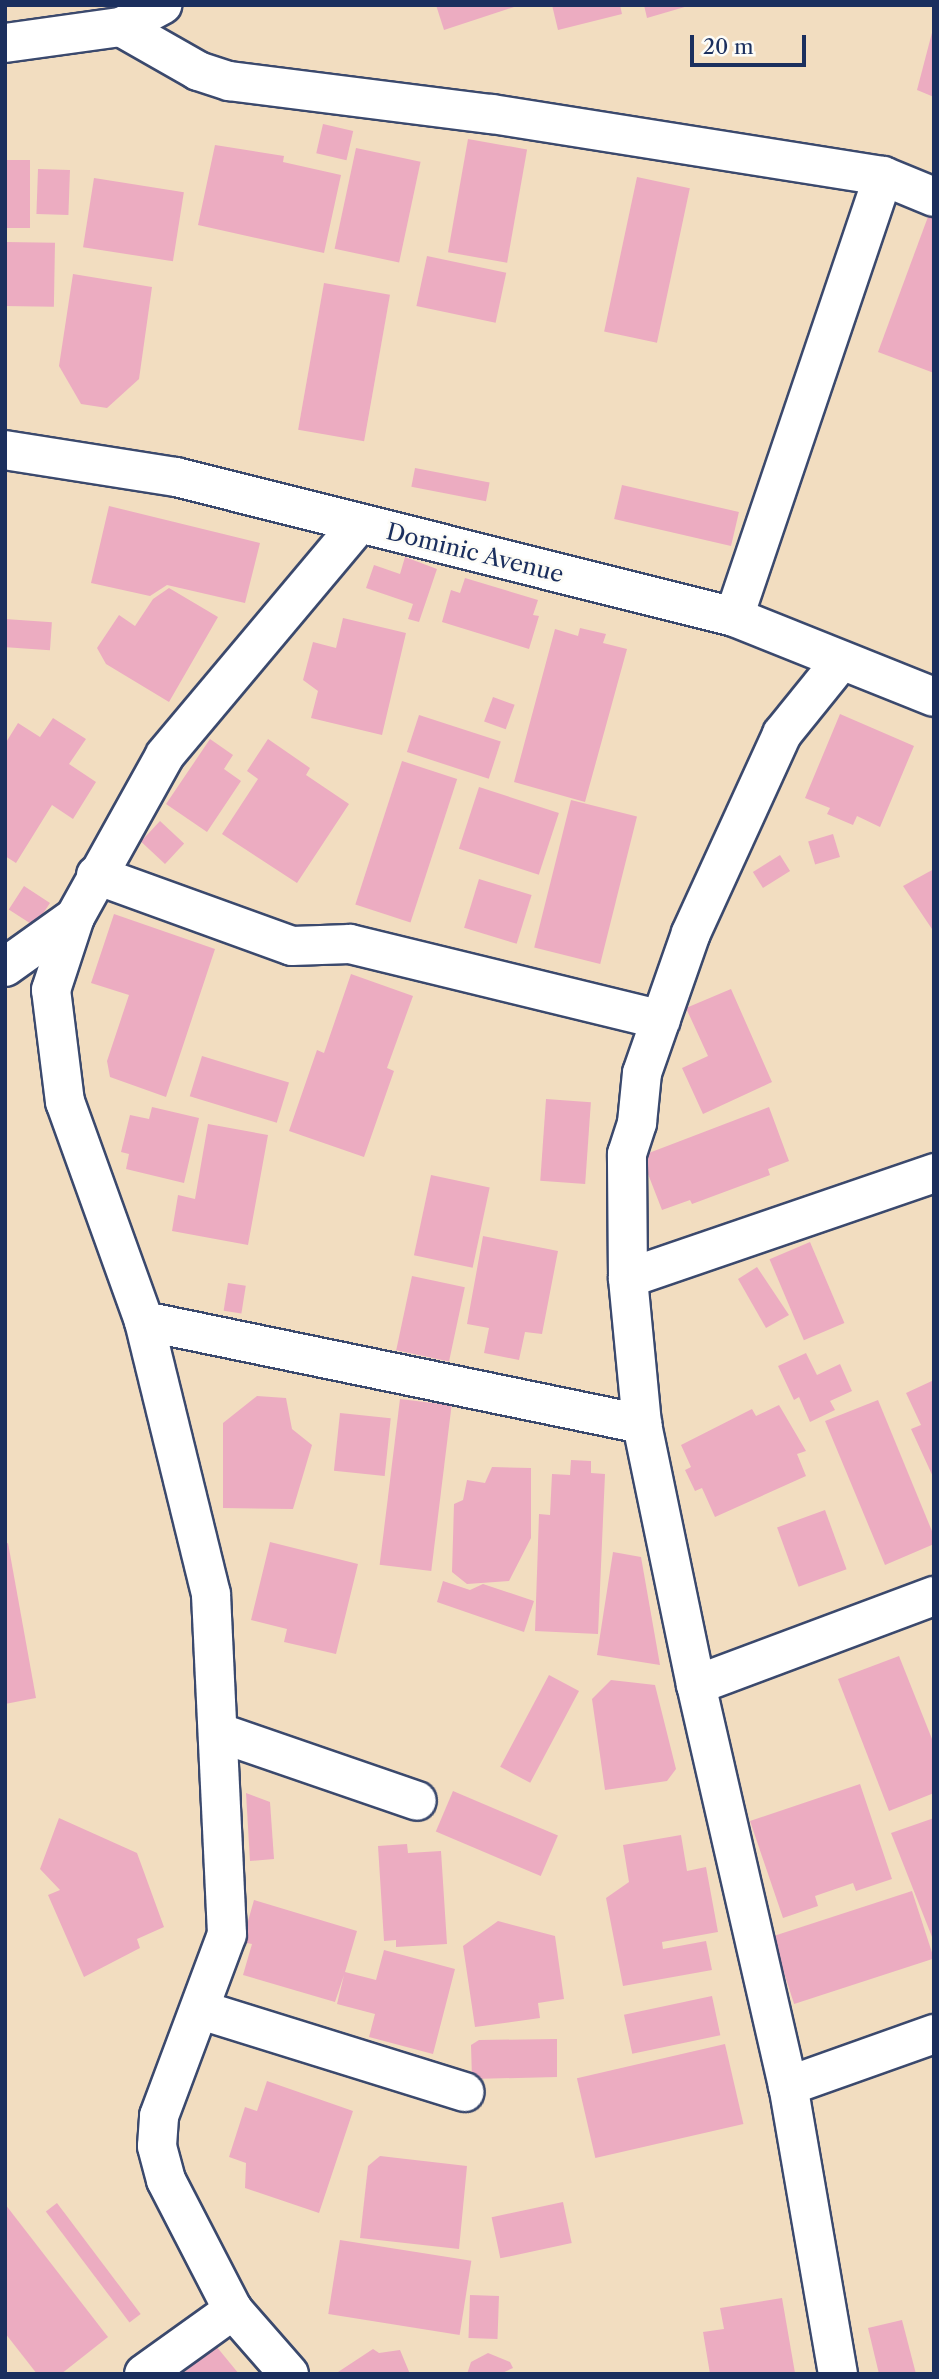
<!DOCTYPE html>
<style>
body{margin:0}
#map{position:relative;width:939px;height:2379px;overflow:hidden;background:#f2ddc0;font-family:"Libre Caslon Text",serif}
div>[style]{position:absolute}
.building>*{inset:0;background:#ecacc1;transform-origin:0 0}
.roads{filter:drop-shadow(2px 0 #3b496d) drop-shadow(-2px 0 #3b496d) drop-shadow(0 2px #3b496d) drop-shadow(0 -2px #3b496d)}
.street>*{height:38px;margin:-19px;padding:0 19px;transform-origin:19px;border-radius:19px;background:#fff}
span{translate:-50% -50%;white-space:nowrap;text-align:center;line-height:1.15;-webkit-text-stroke:5px #fdfcf7;paint-order:stroke}
.street-label{font-size:23px;color:#1b2f5e}
.frame{position:absolute;inset:0;border:7px solid #1b2f5e;pointer-events:none}
.scale{position:absolute;left:690px;top:35px;width:116px;height:32px;box-sizing:border-box;border:4px solid #1b2f5e;border-top:0;padding-left:9px;font-size:21px;line-height:24px;white-space:nowrap;color:#1b2f5e;-webkit-text-stroke:5px #fdfcf7;paint-order:stroke}
</style>
<div id="map">
<div class="building">
<div style="clip-path:polygon(436px 5px,513px 5px,514px 7px,444px 30px)"></div>
<div style="clip-path:polygon(552px 5px,620px 5px,622px 14px,558px 30px)"></div>
<div style="clip-path:polygon(644px 5px,688px 5px,688px 6px,647px 18px)"></div>
<div style="clip-path:polygon(934px 25px,934px 97px,917px 90px)"></div>
<div style="left:323px;top:124px;width:31px;height:30px;rotate:13deg"></div>
<div style="left:468px;top:139px;width:60px;height:115px;rotate:10deg"></div>
<div style="clip-path:polygon(215px 145px,284px 156px,283px 162px,341px 175px,324px 253px,198px 225px)"></div>
<div style="left:356px;top:148px;width:66px;height:103px;rotate:12deg"></div>
<div style="left:5px;top:160px;width:25px;height:68px"></div>
<div style="left:38px;top:169px;width:32px;height:45px;rotate:2deg"></div>
<div style="left:637px;top:177px;width:54px;height:158px;rotate:12deg"></div>
<div style="left:94px;top:178px;width:91px;height:70px;rotate:9deg"></div>
<div style="clip-path:polygon(929px 214px,934px 216px,934px 373px,878px 352px)"></div>
<div style="left:5px;top:242px;width:50px;height:64px;rotate:1deg"></div>
<div style="left:427px;top:256px;width:81px;height:51px;rotate:12deg"></div>
<div style="clip-path:polygon(73px 274px,152px 287px,139px 379px,107px 408px,81px 404px,59px 366px)"></div>
<div style="left:324px;top:283px;width:67px;height:149px;rotate:10deg"></div>
<div style="left:415px;top:468px;width:76px;height:19px;rotate:11deg"></div>
<div style="left:622px;top:485px;width:120px;height:35px;rotate:13deg"></div>
<div style="clip-path:polygon(109px 506px,260px 543px,245px 603px,167px 585px,150px 596px,91px 583px)"></div>
<div style="clip-path:polygon(405px 557px,437px 569px,419px 622px,408px 619px,413px 604px,366px 588px,374px 565px,400px 574px)"></div>
<div style="clip-path:polygon(465px 578px,538px 600px,533px 615px,539px 616px,529px 649px,442px 622px,451px 590px,460px 593px)"></div>
<div style="clip-path:polygon(169px 588px,218px 617px,169px 702px,106px 664px,97px 648px,119px 615px,135px 626px,153px 599px)"></div>
<div style="clip-path:polygon(343px 618px,406px 633px,382px 735px,311px 718px,318px 691px,303px 680px,313px 642px,336px 648px)"></div>
<div style="left:5px;top:619px;width:47px;height:28px;rotate:4deg"></div>
<div style="clip-path:polygon(580px 628px,606px 634px,603px 643px,627px 649px,585px 802px,514px 782px,555px 629px,578px 636px)"></div>
<div style="left:493px;top:697px;width:23px;height:26px;rotate:20deg"></div>
<div style="clip-path:polygon(840px 714px,914px 746px,880px 827px,857px 816px,853px 825px,827px 814px,830px 808px,805px 798px)"></div>
<div style="left:419px;top:715px;width:86px;height:39px;rotate:18deg"></div>
<div style="clip-path:polygon(53px 718px,86px 739px,69px 764px,96px 782px,73px 819px,52px 805px,16px 863px,5px 856px,5px 744px,18px 723px,40px 737px)"></div>
<div style="clip-path:polygon(210px 739px,233px 755px,224px 769px,241px 781px,207px 832px,166px 804px)"></div>
<div style="clip-path:polygon(268px 739px,310px 768px,306px 775px,349px 804px,297px 883px,222px 834px,258px 779px,247px 771px)"></div>
<div style="left:402px;top:761px;width:58px;height:151px;rotate:18deg"></div>
<div style="left:479px;top:787px;width:84px;height:65px;rotate:18deg"></div>
<div style="left:571px;top:800px;width:68px;height:152px;rotate:14deg"></div>
<div style="left:160px;top:821px;width:33px;height:28px;rotate:43deg"></div>
<div style="left:833px;top:834px;width:24px;height:26px;rotate:73deg"></div>
<div style="left:780px;top:855px;width:19px;height:32px;rotate:58deg"></div>
<div style="clip-path:polygon(934px 869px,934px 932px,903px 886px)"></div>
<div style="left:479px;top:879px;width:55px;height:51px;rotate:17deg"></div>
<div style="left:24px;top:886px;width:31px;height:28px;rotate:33deg"></div>
<div style="clip-path:polygon(114px 914px,215px 949px,166px 1097px,110px 1077px,107px 1061px,129px 995px,91px 983px)"></div>
<div style="clip-path:polygon(351px 974px,413px 996px,387px 1068px,394px 1071px,364px 1157px,289px 1131px,317px 1050px,324px 1053px)"></div>
<div style="clip-path:polygon(731px 989px,772px 1082px,703px 1114px,682px 1068px,708px 1056px,686px 1008px)"></div>
<div style="left:202px;top:1056px;width:91px;height:42px;rotate:17deg"></div>
<div style="left:546px;top:1099px;width:45px;height:82px;rotate:4deg"></div>
<div style="clip-path:polygon(152px 1107px,199px 1118px,184px 1183px,126px 1169px,129px 1154px,121px 1152px,130px 1115px,149px 1119px)"></div>
<div style="clip-path:polygon(769px 1107px,789px 1161px,768px 1169px,770px 1175px,692px 1204px,690px 1200px,662px 1210px,641px 1156px)"></div>
<div style="clip-path:polygon(208px 1124px,268px 1135px,248px 1245px,172px 1231px,178px 1195px,195px 1199px)"></div>
<div style="left:431px;top:1175px;width:60px;height:82px;rotate:12deg"></div>
<div style="clip-path:polygon(483px 1236px,558px 1251px,542px 1334px,525px 1332px,519px 1360px,484px 1353px,489px 1328px,467px 1324px)"></div>
<div style="left:810px;top:1242px;width:88px;height:44px;rotate:67deg"></div>
<div style="clip-path:polygon(757px 1267px,789px 1315px,766px 1328px,738px 1279px)"></div>
<div style="left:412px;top:1276px;width:54px;height:76px;rotate:12deg"></div>
<div style="left:228px;top:1283px;width:18px;height:28px;rotate:9deg"></div>
<div style="clip-path:polygon(806px 1353px,817px 1375px,840px 1364px,852px 1391px,830px 1401px,835px 1410px,810px 1422px,799px 1397px,794px 1400px,778px 1366px)"></div>
<div style="clip-path:polygon(934px 1380px,934px 1479px,911px 1429px,921px 1425px,906px 1393px)"></div>
<div style="clip-path:polygon(257px 1396px,286px 1398px,292px 1429px,312px 1445px,293px 1509px,223px 1508px,223px 1423px)"></div>
<div style="left:400px;top:1399px;width:52px;height:167px;rotate:7deg"></div>
<div style="clip-path:polygon(878px 1400px,934px 1536px,934px 1544px,885px 1565px,825px 1421px)"></div>
<div style="clip-path:polygon(779px 1405px,806px 1451px,797px 1454px,806px 1476px,715px 1517px,702px 1488px,695px 1491px,685px 1470px,691px 1467px,681px 1445px,752px 1409px,756px 1416px)"></div>
<div style="left:340px;top:1413px;width:51px;height:58px;rotate:6deg"></div>
<div style="clip-path:polygon(571px 1460px,591px 1461px,591px 1473px,605px 1474px,598px 1634px,535px 1631px,539px 1514px,550px 1515px,552px 1474px,570px 1475px)"></div>
<div style="clip-path:polygon(492px 1467px,531px 1468px,531px 1538px,509px 1581px,467px 1584px,452px 1572px,454px 1504px,463px 1500px,467px 1480px,485px 1483px)"></div>
<div style="left:825px;top:1510px;width:63px;height:51px;rotate:70deg"></div>
<div style="clip-path:polygon(270px 1542px,358px 1564px,336px 1654px,284px 1642px,287px 1629px,251px 1620px)"></div>
<div style="clip-path:polygon(8px 1543px,36px 1698px,5px 1704px,5px 1544px)"></div>
<div style="clip-path:polygon(613px 1552px,641px 1557px,660px 1665px,597px 1655px)"></div>
<div style="clip-path:polygon(443px 1581px,470px 1590px,483px 1584px,534px 1601px,524px 1632px,437px 1602px)"></div>
<div style="clip-path:polygon(899px 1656px,934px 1744px,934px 1793px,889px 1811px,838px 1679px)"></div>
<div style="left:549px;top:1675px;width:34px;height:104px;rotate:28deg"></div>
<div style="clip-path:polygon(611px 1680px,655px 1685px,676px 1769px,667px 1781px,605px 1790px,592px 1699px)"></div>
<div style="clip-path:polygon(860px 1784px,892px 1879px,856px 1891px,853px 1883px,815px 1896px,818px 1906px,783px 1918px,750px 1821px)"></div>
<div style="left:453px;top:1791px;width:114px;height:44px;rotate:23deg"></div>
<div style="clip-path:polygon(246px 1793px,270px 1802px,274px 1859px,250px 1861px)"></div>
<div style="clip-path:polygon(59px 1818px,137px 1853px,164px 1927px,137px 1939px,140px 1948px,84px 1977px,48px 1895px,60px 1890px,40px 1869px)"></div>
<div style="clip-path:polygon(934px 1818px,934px 1942px,891px 1833px)"></div>
<div style="clip-path:polygon(681px 1835px,687px 1871px,706px 1867px,718px 1932px,662px 1942px,663px 1949px,706px 1941px,712px 1970px,623px 1986px,606px 1898px,629px 1882px,623px 1845px)"></div>
<div style="clip-path:polygon(407px 1844px,408px 1853px,441px 1851px,447px 1944px,396px 1947px,396px 1940px,384px 1941px,378px 1846px)"></div>
<div style="left:912px;top:1891px;width:71px;height:147px;rotate:72deg"></div>
<div style="clip-path:polygon(254px 1900px,357px 1931px,345px 1972px,376px 1980px,384px 1950px,455px 1969px,433px 2054px,369px 2037px,375px 2014px,337px 2004px,344px 1975px,335px 2002px,243px 1975px,252px 1944px,242px 1942px)"></div>
<div style="clip-path:polygon(498px 1921px,555px 1936px,564px 1999px,538px 2003px,540px 2018px,475px 2027px,463px 1946px)"></div>
<div style="left:712px;top:1996px;width:40px;height:90px;rotate:78deg"></div>
<div style="clip-path:polygon(557px 2039px,557px 2077px,472px 2079px,471px 2045px,479px 2040px)"></div>
<div style="left:725px;top:2044px;width:82px;height:152px;rotate:77deg"></div>
<div style="clip-path:polygon(267px 2081px,353px 2111px,319px 2213px,245px 2188px,246px 2163px,229px 2157px,245px 2107px,257px 2111px)"></div>
<div style="clip-path:polygon(380px 2156px,467px 2166px,459px 2249px,360px 2238px,368px 2166px)"></div>
<div style="left:563px;top:2202px;width:42px;height:73px;rotate:78deg"></div>
<div style="left:57px;top:2203px;width:139px;height:14px;rotate:53deg"></div>
<div style="clip-path:polygon(5px 2204px,108px 2337px,61px 2374px,37px 2374px,5px 2333px)"></div>
<div style="left:340px;top:2240px;width:133px;height:75px;rotate:9deg"></div>
<div style="left:470px;top:2295px;width:29px;height:43px;rotate:2deg"></div>
<div style="clip-path:polygon(782px 2298px,795px 2373px,710px 2374px,703px 2332px,724px 2329px,720px 2308px)"></div>
<div style="clip-path:polygon(902px 2320px,916px 2374px,879px 2374px,868px 2328px)"></div>
<div style="clip-path:polygon(216px 2346px,239px 2374px,182px 2374px)"></div>
<div style="clip-path:polygon(373px 2349px,379px 2353px,400px 2350px,410px 2374px,335px 2374px)"></div>
<div style="clip-path:polygon(488px 2353px,510px 2362px,513px 2368px,500px 2374px,467px 2374px,471px 2362px)"></div>
</div>
<div class="roads">
<div class="street">
<div style="left:121px;top:27px;width:47px;rotate:-28.2deg"></div>
<div style="left:5px;top:43px;width:117px;rotate:-7.9deg"></div>
<div style="left:121px;top:27px;width:89px;rotate:29.7deg"></div>
<div style="left:198px;top:71px;width:33px;rotate:18deg"></div>
<div style="left:229px;top:81px;width:265px;rotate:7.2deg"></div>
<div style="left:492px;top:114px;width:396px;rotate:9deg"></div>
<div style="left:883px;top:176px;width:55px;rotate:22.4deg"></div>
<div style="left:5px;top:450px;width:173px;rotate:9deg"></div>
<div style="left:176px;top:477px;width:575px;rotate:14.08deg"></div>
<div style="left:734px;top:617px;width:215px;rotate:21.8deg"></div>
<div style="left:734px;top:617px;width:465px;rotate:-71.3deg"></div>
<div style="left:96px;top:875px;width:208px;rotate:19.9deg"></div>
<div style="left:292px;top:946px;width:58px;rotate:-2deg"></div>
<div style="left:350px;top:944px;width:320px;rotate:13.7deg"></div>
<div style="left:5px;top:967px;width:86px;rotate:-35.5deg"></div>
<div style="left:628px;top:1278px;width:324px;rotate:-18.9deg"></div>
<div style="left:144px;top:1321px;width:509px;rotate:11.69deg"></div>
<div style="left:696px;top:1685px;width:254px;rotate:-20.5deg"></div>
<div style="left:220px;top:1733px;width:208px;rotate:19deg"></div>
<div style="left:201px;top:2010px;width:276px;rotate:17.3deg"></div>
<div style="left:788px;top:2086px;width:155px;rotate:-19.6deg"></div>
<div style="left:144px;top:2374px;width:110px;rotate:-35.7deg"></div>
<div style="left:289px;top:2374px;width:85px;rotate:-131.2deg"></div>
<div style="left:233px;top:2310px;width:146px;rotate:-117.3deg"></div>
<div style="left:166px;top:2180px;width:35px;rotate:-105deg"></div>
<div style="left:157px;top:2146px;width:30px;rotate:-86deg"></div>
<div style="left:159px;top:2116px;width:194px;rotate:-69.5deg"></div>
<div style="left:227px;top:1934px;width:340px;rotate:-92.7deg"></div>
<div style="left:211px;top:1594px;width:281px;rotate:-103.8deg"></div>
<div style="left:144px;top:1321px;width:233px;rotate:-109.8deg"></div>
<div style="left:65px;top:1102px;width:113px;rotate:-97.1deg"></div>
<div style="left:51px;top:990px;width:77px;rotate:-71.8deg"></div>
<div style="left:75px;top:917px;width:185px;rotate:-60.9deg"></div>
<div style="left:165px;top:755px;width:302px;rotate:-50deg"></div>
<div style="left:838px;top:2374px;width:292px;rotate:-99.8deg"></div>
<div style="left:788px;top:2086px;width:411px;rotate:-102.9deg"></div>
<div style="left:696px;top:1685px;width:267px;rotate:-101.7deg"></div>
<div style="left:642px;top:1424px;width:147px;rotate:-95.5deg"></div>
<div style="left:628px;top:1278px;width:124px;rotate:-90.5deg"></div>
<div style="left:627px;top:1154px;width:33px;rotate:-72deg"></div>
<div style="left:637px;top:1123px;width:50px;rotate:-84.3deg"></div>
<div style="left:642px;top:1073px;width:148px;rotate:-70.7deg"></div>
<div style="left:691px;top:933px;width:219px;rotate:-65.4deg"></div>
<div style="left:782px;top:734px;width:94px;rotate:-51.1deg"></div>
</div>
</div>
<div class="street-label">
<span style="left:475px;top:553px;rotate:14deg">Dominic Avenue</span>
</div>
<div class="frame"></div>
<div class="scale">20 m</div>
</div>
